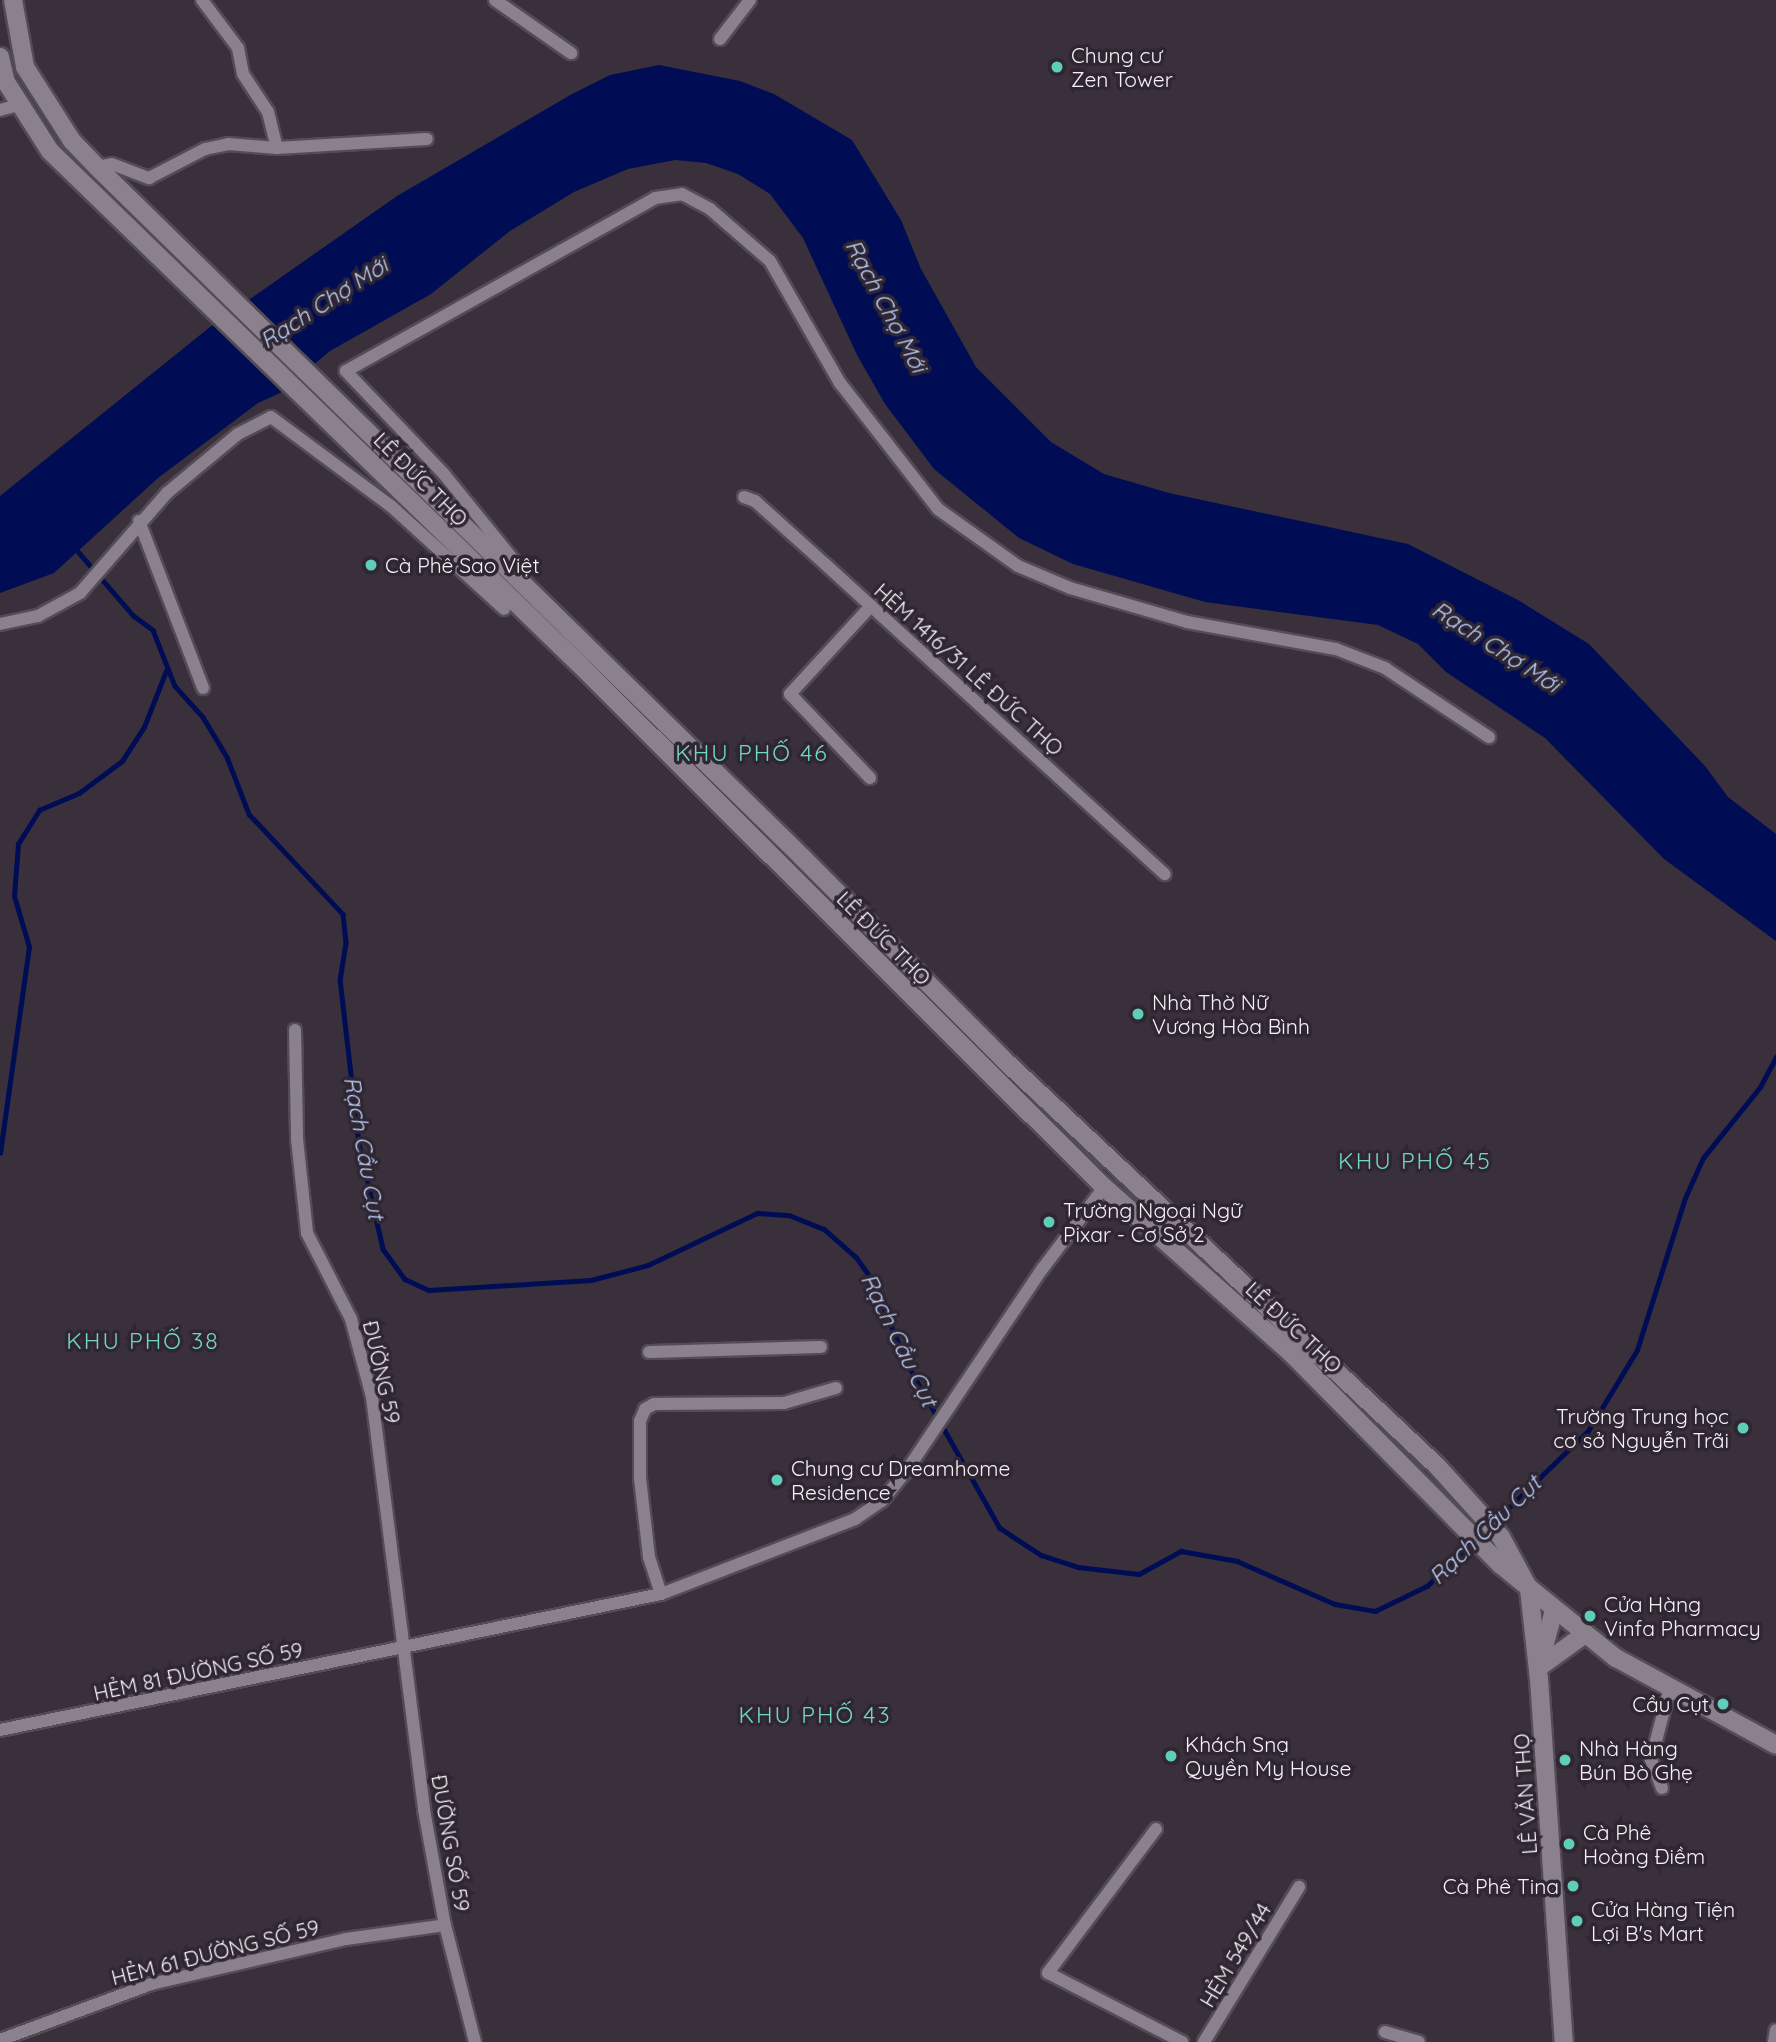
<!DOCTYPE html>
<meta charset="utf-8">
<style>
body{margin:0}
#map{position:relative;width:1776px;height:2042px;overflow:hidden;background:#39303b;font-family:Quicksand,sans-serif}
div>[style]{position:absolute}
.water>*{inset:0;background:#000d54}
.stream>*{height:4.5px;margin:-2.25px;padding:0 2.25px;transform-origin:2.25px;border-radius:2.25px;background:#000d54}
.roads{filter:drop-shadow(2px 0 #534c55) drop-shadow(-2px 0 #534c55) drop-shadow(0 2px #534c55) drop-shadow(0 -2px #534c55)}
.minor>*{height:12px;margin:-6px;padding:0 6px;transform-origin:6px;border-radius:6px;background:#8b808d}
.secondary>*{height:18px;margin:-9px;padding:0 9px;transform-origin:9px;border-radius:9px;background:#8b808d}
.dots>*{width:19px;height:19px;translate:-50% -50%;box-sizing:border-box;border:4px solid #2f2631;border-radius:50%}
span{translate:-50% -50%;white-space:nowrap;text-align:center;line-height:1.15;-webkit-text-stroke:7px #2f2631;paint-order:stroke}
.poi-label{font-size:21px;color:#f6f0f8}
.left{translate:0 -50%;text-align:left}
.right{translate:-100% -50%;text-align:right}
.street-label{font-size:21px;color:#f6f0f8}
.water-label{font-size:23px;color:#b8cdf7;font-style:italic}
.neighbourhood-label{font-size:23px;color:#72d7c2;letter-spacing:2px}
</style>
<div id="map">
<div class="water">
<div style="clip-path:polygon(659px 65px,740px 81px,774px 94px,852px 140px,901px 220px,921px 269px,976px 367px,1051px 442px,1104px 474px,1169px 493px,1408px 544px,1518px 600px,1589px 644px,1705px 766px,1728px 797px,1776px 834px,1776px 941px,1664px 859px,1545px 738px,1446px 672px,1418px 644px,1378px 625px,1205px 602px,1073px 564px,1019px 538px,934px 469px,885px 404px,857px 355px,803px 238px,770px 194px,738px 174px,706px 163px,675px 160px,628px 169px,574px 192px,510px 231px,431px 294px,330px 351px,280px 393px,258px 403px,158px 478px,54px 573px,0 593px,0 496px,210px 327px,397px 196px,572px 94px,610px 75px)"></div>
</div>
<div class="stream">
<div style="left:75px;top:548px;width:90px;rotate:49.1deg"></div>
<div style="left:134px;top:616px;width:24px;rotate:36deg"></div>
<div style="left:153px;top:630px;width:60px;rotate:68.6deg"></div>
<div style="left:175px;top:686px;width:42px;rotate:47.9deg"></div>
<div style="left:203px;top:717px;width:47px;rotate:59deg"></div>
<div style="left:227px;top:757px;width:61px;rotate:68.9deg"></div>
<div style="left:249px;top:814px;width:137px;rotate:46.8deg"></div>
<div style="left:343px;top:914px;width:29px;rotate:84deg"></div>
<div style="left:346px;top:943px;width:36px;rotate:99deg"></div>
<div style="left:340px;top:979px;width:165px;rotate:83.4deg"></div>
<div style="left:359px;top:1143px;width:109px;rotate:77.2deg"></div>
<div style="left:383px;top:1249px;width:37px;rotate:54deg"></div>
<div style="left:405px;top:1279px;width:26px;rotate:25deg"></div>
<div style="left:429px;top:1290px;width:162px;rotate:-3.5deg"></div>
<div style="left:591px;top:1280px;width:59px;rotate:-14.7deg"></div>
<div style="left:648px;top:1265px;width:121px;rotate:-25.5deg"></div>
<div style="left:757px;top:1213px;width:32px;rotate:4deg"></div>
<div style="left:789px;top:1215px;width:38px;rotate:22deg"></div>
<div style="left:824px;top:1229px;width:43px;rotate:41.2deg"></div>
<div style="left:856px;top:1257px;width:26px;rotate:54deg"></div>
<div style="left:871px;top:1278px;width:95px;rotate:67deg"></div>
<div style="left:908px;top:1365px;width:187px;rotate:60.6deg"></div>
<div style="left:1000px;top:1528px;width:49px;rotate:33.4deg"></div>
<div style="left:1041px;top:1555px;width:39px;rotate:18deg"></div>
<div style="left:1078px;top:1567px;width:61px;rotate:6.5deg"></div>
<div style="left:1139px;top:1574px;width:48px;rotate:-28.7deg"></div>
<div style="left:1181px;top:1551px;width:57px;rotate:10.1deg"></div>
<div style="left:1237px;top:1561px;width:107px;rotate:23.7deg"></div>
<div style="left:1335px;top:1604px;width:41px;rotate:9.9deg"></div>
<div style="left:1375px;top:1611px;width:58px;rotate:-25.7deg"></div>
<div style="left:1427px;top:1586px;width:64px;rotate:-43.7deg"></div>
<div style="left:0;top:1153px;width:208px;rotate:-82deg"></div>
<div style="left:29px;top:947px;width:53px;rotate:-106.4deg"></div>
<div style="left:14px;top:896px;width:52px;rotate:-85.6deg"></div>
<div style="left:18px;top:844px;width:40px;rotate:-58deg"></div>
<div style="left:39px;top:810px;width:43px;rotate:-23deg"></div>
<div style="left:79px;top:793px;width:54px;rotate:-36.7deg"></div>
<div style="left:122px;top:761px;width:40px;rotate:-57.1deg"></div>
<div style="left:144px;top:727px;width:60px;rotate:-68.6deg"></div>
<div style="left:1495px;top:1521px;width:129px;rotate:-44.1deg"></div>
<div style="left:1588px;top:1431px;width:95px;rotate:-58.8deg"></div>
<div style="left:1637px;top:1350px;width:159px;rotate:-72.5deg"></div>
<div style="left:1685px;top:1198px;width:44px;rotate:-65.8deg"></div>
<div style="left:1703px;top:1158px;width:91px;rotate:-51.2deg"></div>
<div style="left:1760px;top:1087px;width:34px;rotate:-62deg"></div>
</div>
<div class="roads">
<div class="minor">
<div style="left:202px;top:0;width:60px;rotate:53.1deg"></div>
<div style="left:238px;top:48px;width:26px;rotate:79deg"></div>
<div style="left:243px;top:74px;width:45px;rotate:56.7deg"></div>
<div style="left:268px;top:112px;width:37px;rotate:76deg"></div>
<div style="left:495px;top:0;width:93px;rotate:34.9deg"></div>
<div style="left:720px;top:39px;width:49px;rotate:-52.4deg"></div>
<div style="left:0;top:110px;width:20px;rotate:-15deg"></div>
<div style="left:97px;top:167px;width:15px;rotate:-11deg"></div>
<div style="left:112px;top:164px;width:40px;rotate:21deg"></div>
<div style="left:149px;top:178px;width:63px;rotate:-27.4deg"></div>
<div style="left:205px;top:149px;width:24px;rotate:-12deg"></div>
<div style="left:228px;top:144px;width:49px;rotate:4.7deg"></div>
<div style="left:277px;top:148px;width:150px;rotate:-3.4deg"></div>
<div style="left:744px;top:497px;width:12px;rotate:20deg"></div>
<div style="left:755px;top:501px;width:94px;rotate:42deg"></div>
<div style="left:825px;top:564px;width:460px;rotate:42.4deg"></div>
<div style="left:139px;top:521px;width:179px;rotate:69deg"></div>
<div style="left:522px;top:582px;width:14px;rotate:-98deg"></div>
<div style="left:520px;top:568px;width:122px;rotate:-129deg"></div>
<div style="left:443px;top:473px;width:141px;rotate:-133.6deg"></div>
<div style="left:346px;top:371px;width:354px;rotate:-29.2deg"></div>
<div style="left:655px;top:198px;width:27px;rotate:-8deg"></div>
<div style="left:682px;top:194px;width:32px;rotate:28deg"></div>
<div style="left:710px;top:209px;width:79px;rotate:40.9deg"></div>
<div style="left:770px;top:261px;width:141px;rotate:60.2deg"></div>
<div style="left:840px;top:383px;width:160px;rotate:52.1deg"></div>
<div style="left:938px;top:509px;width:98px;rotate:35.5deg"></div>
<div style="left:1018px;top:566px;width:56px;rotate:22.9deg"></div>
<div style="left:1070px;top:588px;width:122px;rotate:16.2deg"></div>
<div style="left:1187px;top:622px;width:151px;rotate:10.3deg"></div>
<div style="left:1336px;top:649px;width:53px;rotate:21.2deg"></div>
<div style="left:1385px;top:668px;width:125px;rotate:33.6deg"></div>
<div style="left:0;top:624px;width:39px;rotate:-12deg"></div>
<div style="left:38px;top:616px;width:48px;rotate:-28.7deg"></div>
<div style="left:80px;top:593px;width:133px;rotate:-49deg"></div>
<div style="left:167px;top:493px;width:92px;rotate:-39.7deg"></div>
<div style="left:238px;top:434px;width:37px;rotate:-27deg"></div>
<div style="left:271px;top:417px;width:149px;rotate:36.6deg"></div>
<div style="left:391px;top:506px;width:153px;rotate:42.3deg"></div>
<div style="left:870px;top:778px;width:116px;rotate:-133.6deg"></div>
<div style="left:790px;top:694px;width:120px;rotate:-47.4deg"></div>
<div style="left:295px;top:1030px;width:109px;rotate:88.9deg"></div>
<div style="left:297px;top:1139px;width:95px;rotate:83.9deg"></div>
<div style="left:307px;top:1233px;width:97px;rotate:62.9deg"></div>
<div style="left:351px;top:1319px;width:81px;rotate:74.9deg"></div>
<div style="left:372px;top:1397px;width:416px;rotate:82.8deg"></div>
<div style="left:424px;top:1810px;width:117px;rotate:79.7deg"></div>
<div style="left:445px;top:1925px;width:121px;rotate:75.6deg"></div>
<div style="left:649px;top:1352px;width:172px;rotate:-1.7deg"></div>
<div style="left:661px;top:1594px;width:39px;rotate:-108deg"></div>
<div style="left:649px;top:1557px;width:80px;rotate:-96.5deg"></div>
<div style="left:640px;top:1478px;width:57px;rotate:-90deg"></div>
<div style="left:640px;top:1421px;width:13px;rotate:-67deg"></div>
<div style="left:645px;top:1409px;width:10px;rotate:-29deg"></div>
<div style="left:654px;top:1404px;width:130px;rotate:-0.4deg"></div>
<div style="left:784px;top:1403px;width:54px;rotate:-16.1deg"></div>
<div style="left:0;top:1730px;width:675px;rotate:-11.63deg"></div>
<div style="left:661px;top:1594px;width:208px;rotate:-21.1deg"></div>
<div style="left:855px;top:1519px;width:32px;rotate:-34deg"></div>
<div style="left:882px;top:1501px;width:36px;rotate:-51deg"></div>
<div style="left:905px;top:1473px;width:247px;rotate:-56.1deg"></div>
<div style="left:1043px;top:1268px;width:101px;rotate:-53deg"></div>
<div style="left:1662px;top:1788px;width:30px;rotate:-111deg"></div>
<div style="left:1651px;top:1760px;width:75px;rotate:-75.4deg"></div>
<div style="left:1156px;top:1829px;width:180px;rotate:126.9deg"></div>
<div style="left:1048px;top:1973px;width:151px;rotate:27.2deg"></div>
<div style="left:1385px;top:2032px;width:35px;rotate:16deg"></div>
<div style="left:0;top:2040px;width:161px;rotate:-20.3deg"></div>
<div style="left:151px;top:1984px;width:200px;rotate:-13deg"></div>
<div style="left:346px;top:1939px;width:100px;rotate:-8deg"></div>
<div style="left:1204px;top:2042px;width:182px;rotate:-58.5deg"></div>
<div style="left:1774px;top:2042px;width:12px;rotate:-81deg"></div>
</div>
<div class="secondary">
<div style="left:13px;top:0;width:68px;rotate:79.8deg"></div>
<div style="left:25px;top:67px;width:88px;rotate:57.6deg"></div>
<div style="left:72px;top:141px;width:36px;rotate:46deg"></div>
<div style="left:97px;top:167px;width:986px;rotate:44.38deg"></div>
<div style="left:802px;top:857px;width:285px;rotate:45.1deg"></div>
<div style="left:1003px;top:1059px;width:595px;rotate:43.16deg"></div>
<div style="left:1437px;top:1466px;width:96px;rotate:48deg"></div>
<div style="left:1501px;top:1537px;width:59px;rotate:61.7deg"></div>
<div style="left:1529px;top:1589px;width:91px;rotate:83.7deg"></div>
<div style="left:1539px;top:1679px;width:364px;rotate:86.1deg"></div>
<div style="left:0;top:57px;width:26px;rotate:77deg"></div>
<div style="left:6px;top:82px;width:82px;rotate:57.5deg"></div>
<div style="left:50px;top:151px;width:738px;rotate:44.12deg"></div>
<div style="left:580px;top:665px;width:740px;rotate:44.89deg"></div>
<div style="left:1104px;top:1187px;width:250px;rotate:41.6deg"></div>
<div style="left:1291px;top:1353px;width:298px;rotate:45.3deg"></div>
<div style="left:1501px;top:1565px;width:148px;rotate:39deg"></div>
<div style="left:1616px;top:1658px;width:182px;rotate:28.5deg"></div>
<div style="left:1541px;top:1658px;width:50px;rotate:-74.8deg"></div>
<div style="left:1538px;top:1668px;width:58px;rotate:-35.9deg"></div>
</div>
</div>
<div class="dots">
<div style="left:1057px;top:67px;background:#5eceb8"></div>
<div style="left:371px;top:565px;background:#5eceb8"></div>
<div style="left:1138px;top:1014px;background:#5eceb8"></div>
<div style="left:1049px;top:1222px;background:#5eceb8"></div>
<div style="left:1743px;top:1428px;background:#5eceb8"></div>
<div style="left:777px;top:1480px;background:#5eceb8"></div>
<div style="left:1590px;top:1616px;background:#5eceb8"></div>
<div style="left:1723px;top:1704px;background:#5eceb8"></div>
<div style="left:1171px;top:1756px;background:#5eceb8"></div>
<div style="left:1565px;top:1760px;background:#5eceb8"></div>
<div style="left:1569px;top:1844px;background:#5eceb8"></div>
<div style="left:1573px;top:1886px;background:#5eceb8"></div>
<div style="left:1577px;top:1921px;background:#5eceb8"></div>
</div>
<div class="poi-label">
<span class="left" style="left:1071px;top:67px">Chung cư<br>Zen Tower</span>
<span class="left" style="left:385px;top:565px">Cà Phê Sao Việt</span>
<span class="left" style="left:1152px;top:1014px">Nhà Thờ Nữ<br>Vương Hòa Bình</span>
<span class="left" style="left:1063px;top:1222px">Trường Ngoại Ngữ<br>Pixar - Cơ Sở 2</span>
<span class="right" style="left:1729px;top:1428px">Trường Trung học<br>cơ sở Nguyễn Trãi</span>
<span class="left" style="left:791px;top:1480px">Chung cư Dreamhome<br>Residence</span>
<span class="left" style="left:1604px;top:1616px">Cửa Hàng<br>Vinfa Pharmacy</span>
<span class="right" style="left:1709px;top:1704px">Cầu Cụt</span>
<span class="left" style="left:1185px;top:1756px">Khách Snạ<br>Quyền My House</span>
<span class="left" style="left:1579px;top:1760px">Nhà Hàng<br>Bún Bò Ghẹ</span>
<span class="left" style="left:1583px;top:1844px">Cà Phê<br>Hoàng Điềm</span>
<span class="right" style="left:1559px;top:1886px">Cà Phê Tina</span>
<span class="left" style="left:1591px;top:1921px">Cửa Hàng Tiện<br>Lợi B's Mart</span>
</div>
<div class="street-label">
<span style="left:421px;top:479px;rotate:45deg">LÊ ĐỨC THỌ</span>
<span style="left:969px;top:669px;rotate:42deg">HẺM 1416/31 LÊ ĐỨC THỌ</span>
<span style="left:884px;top:938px;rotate:45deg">LÊ ĐỨC THỌ</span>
<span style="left:1294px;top:1327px;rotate:43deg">LÊ ĐỨC THỌ</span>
<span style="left:382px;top:1372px;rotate:77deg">ĐƯỜNG 59</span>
<span style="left:198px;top:1671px;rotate:-12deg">HẺM 81 ĐƯỜNG SỐ 59</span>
<span style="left:1525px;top:1794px;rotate:-94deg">LÊ VĂN THỌ</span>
<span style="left:451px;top:1843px;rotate:80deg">ĐƯỜNG SỐ 59</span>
<span style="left:215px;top:1952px;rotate:-14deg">HẺM 61 ĐƯỜNG SỐ 59</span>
<span style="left:1235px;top:1955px;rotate:-59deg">HẺM 549/44</span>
</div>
<div class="water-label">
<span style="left:324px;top:303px;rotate:-33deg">Rạch Chợ Mới</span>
<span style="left:886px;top:306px;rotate:62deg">Rạch Chợ Mới</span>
<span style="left:1496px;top:647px;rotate:33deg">Rạch Chợ Mới</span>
<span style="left:364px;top:1148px;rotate:80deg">Rạch Cầu Cụt</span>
<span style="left:899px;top:1340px;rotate:64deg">Rạch Cầu Cụt</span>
<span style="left:1485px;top:1530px;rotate:-44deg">Rạch Cầu Cụt</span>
</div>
<div class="neighbourhood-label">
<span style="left:752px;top:753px">KHU PHỐ 46</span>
<span style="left:1415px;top:1161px">KHU PHỐ 45</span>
<span style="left:143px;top:1341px">KHU PHỐ 38</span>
<span style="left:815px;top:1715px">KHU PHỐ 43</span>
</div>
</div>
